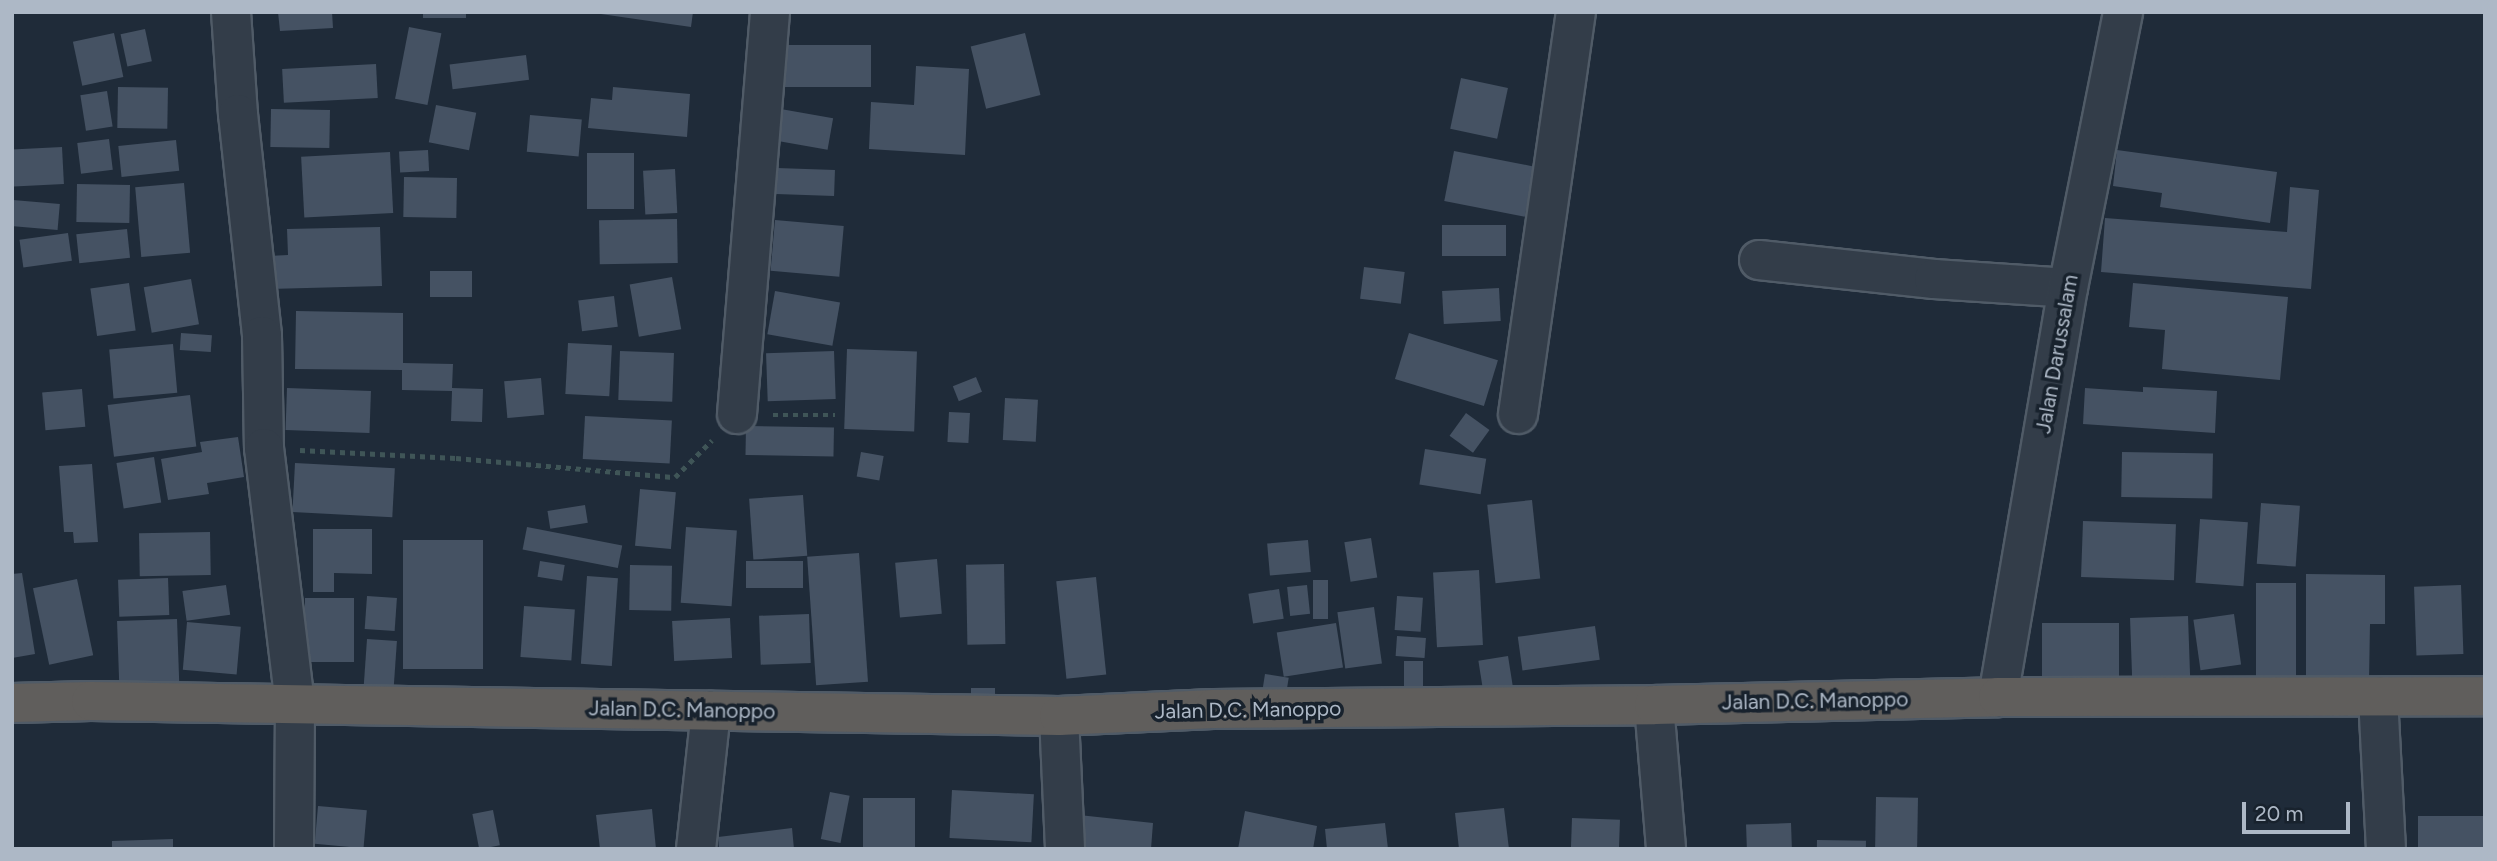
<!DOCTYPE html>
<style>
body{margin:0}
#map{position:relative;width:2497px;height:861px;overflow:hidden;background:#1f2b39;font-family:Figtree,sans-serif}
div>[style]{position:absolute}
.building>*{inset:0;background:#455263;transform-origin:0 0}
.path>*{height:4.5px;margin-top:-2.25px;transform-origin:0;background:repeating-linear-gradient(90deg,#3f5557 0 5px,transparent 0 10px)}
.roads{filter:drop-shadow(2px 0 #505b67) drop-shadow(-2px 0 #505b67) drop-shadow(0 2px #505b67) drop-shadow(0 -2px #505b67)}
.minor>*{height:38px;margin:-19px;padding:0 19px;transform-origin:19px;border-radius:19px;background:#333d49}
.tertiary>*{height:38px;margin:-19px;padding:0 19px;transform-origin:19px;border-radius:19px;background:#333d49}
.trunk>*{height:38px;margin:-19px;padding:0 19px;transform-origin:19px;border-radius:19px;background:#605e5c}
span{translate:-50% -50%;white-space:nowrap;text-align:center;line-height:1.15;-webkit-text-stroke:7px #18222d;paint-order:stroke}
.street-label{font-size:21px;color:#adb8c6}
.frame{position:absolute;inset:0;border:14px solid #adb8c6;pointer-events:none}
.scale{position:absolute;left:2242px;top:802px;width:108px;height:32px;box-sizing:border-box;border:4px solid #adb8c6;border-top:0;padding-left:9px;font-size:21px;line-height:24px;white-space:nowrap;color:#adb8c6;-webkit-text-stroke:5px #18222d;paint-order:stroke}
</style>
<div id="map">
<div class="building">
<div style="clip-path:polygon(278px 12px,332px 12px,333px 28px,280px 31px)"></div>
<div style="left:423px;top:12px;width:43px;height:6px"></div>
<div style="clip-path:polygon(587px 12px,693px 12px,691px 27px)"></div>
<div style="left:409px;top:27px;width:33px;height:73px;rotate:11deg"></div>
<div style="left:145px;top:29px;width:33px;height:25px;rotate:78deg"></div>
<div style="left:114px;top:33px;width:45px;height:42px;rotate:78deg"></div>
<div style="left:1025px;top:33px;width:64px;height:56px;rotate:76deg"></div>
<div style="left:784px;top:45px;width:87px;height:42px"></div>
<div style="left:526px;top:55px;width:25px;height:77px;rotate:83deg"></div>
<div style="left:376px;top:64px;width:34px;height:94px;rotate:87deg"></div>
<div style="clip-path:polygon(916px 66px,969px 69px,965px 155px,869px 149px,871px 102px,914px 105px)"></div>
<div style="left:1461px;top:78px;width:48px;height:52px;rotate:12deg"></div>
<div style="left:118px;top:87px;width:50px;height:41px;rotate:1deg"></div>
<div style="clip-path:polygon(613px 87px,690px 94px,687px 137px,588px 128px,591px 98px,612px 100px)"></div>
<div style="left:107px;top:91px;width:36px;height:27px;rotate:81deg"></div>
<div style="left:436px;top:105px;width:41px;height:38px;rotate:11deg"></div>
<div style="left:775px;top:108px;width:59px;height:32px;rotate:10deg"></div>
<div style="left:271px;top:109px;width:59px;height:38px;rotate:1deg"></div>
<div style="left:530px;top:115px;width:52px;height:37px;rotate:5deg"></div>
<div style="left:109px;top:139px;width:31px;height:32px;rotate:83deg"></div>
<div style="left:176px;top:140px;width:31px;height:58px;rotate:84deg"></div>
<div style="left:62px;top:147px;width:37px;height:50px;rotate:87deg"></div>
<div style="left:428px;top:150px;width:21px;height:29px;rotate:87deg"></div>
<div style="clip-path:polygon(2117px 150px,2277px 172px,2270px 223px,2160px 207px,2162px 193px,2113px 186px)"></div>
<div style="left:1454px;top:151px;width:82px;height:51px;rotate:11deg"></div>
<div style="left:390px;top:152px;width:61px;height:89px;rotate:87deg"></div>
<div style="left:587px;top:153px;width:47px;height:56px"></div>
<div style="left:777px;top:168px;width:58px;height:26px;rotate:2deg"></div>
<div style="left:675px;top:169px;width:44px;height:32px;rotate:87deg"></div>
<div style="left:404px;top:177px;width:53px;height:40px;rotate:1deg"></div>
<div style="left:184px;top:183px;width:70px;height:49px;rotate:85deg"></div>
<div style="left:77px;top:184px;width:53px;height:38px;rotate:1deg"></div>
<div style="clip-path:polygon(2290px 187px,2319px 190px,2311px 289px,2101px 272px,2105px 218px,2287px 232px)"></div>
<div style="left:13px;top:200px;width:47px;height:26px;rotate:5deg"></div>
<div style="left:677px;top:219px;width:44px;height:78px;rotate:89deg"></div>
<div style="left:775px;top:220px;width:69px;height:51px;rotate:5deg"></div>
<div style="left:1442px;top:225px;width:64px;height:31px"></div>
<div style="clip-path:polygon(380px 227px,382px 286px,269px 289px,268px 256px,288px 255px,287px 229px)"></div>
<div style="left:127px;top:229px;width:29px;height:51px;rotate:84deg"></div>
<div style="left:68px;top:233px;width:28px;height:49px;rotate:82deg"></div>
<div style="left:1364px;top:267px;width:41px;height:32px;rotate:7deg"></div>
<div style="left:430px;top:271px;width:42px;height:26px"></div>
<div style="left:672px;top:277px;width:53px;height:43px;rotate:80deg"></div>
<div style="left:191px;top:279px;width:46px;height:48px;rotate:80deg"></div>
<div style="left:129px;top:283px;width:48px;height:39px;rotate:82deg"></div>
<div style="clip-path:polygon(2133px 283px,2288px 297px,2280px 380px,2162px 369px,2165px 330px,2129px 327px)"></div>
<div style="left:1499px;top:288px;width:33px;height:57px;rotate:87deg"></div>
<div style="left:775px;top:291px;width:66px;height:44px;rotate:10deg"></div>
<div style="left:614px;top:296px;width:31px;height:36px;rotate:83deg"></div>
<div style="clip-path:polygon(296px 311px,403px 313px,403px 363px,453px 364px,452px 388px,483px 389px,482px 422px,451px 421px,452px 391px,402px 390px,402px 370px,295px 369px)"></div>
<div style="left:181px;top:333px;width:31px;height:17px;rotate:4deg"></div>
<div style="left:1409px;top:333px;width:93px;height:48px;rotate:17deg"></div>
<div style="left:568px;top:343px;width:44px;height:51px;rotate:3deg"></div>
<div style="left:173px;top:344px;width:49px;height:64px;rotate:85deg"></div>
<div style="left:847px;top:349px;width:70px;height:80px;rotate:2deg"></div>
<div style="left:620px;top:351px;width:54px;height:49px;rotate:2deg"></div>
<div style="left:834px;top:351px;width:48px;height:68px;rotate:88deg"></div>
<div style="left:976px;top:377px;width:16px;height:25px;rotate:68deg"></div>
<div style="left:541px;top:378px;width:37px;height:37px;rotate:85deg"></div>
<div style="clip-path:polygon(2143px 387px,2217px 391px,2215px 433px,2083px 424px,2085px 388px,2143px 392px)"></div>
<div style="left:287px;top:388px;width:84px;height:42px;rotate:2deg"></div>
<div style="left:82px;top:389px;width:38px;height:40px;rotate:85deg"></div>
<div style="left:190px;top:395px;width:52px;height:83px;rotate:83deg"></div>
<div style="left:1005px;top:398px;width:33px;height:42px;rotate:3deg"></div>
<div style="left:949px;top:412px;width:21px;height:30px;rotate:3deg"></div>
<div style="left:1466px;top:413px;width:29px;height:28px;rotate:36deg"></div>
<div style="left:585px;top:416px;width:87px;height:43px;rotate:3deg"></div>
<div style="left:746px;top:426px;width:88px;height:29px;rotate:1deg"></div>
<div style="clip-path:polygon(238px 437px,244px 477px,207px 483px,209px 494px,168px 500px,161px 459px,202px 452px,200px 442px)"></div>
<div style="left:1425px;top:449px;width:62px;height:36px;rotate:9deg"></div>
<div style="left:861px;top:452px;width:23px;height:25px;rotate:10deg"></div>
<div style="left:2122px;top:452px;width:91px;height:45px;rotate:1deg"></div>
<div style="left:154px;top:457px;width:46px;height:38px;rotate:81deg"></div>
<div style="left:295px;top:463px;width:100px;height:49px;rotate:3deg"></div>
<div style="clip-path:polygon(92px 464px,98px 542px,74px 543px,73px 532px,64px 532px,59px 466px)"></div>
<div style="left:640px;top:489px;width:36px;height:57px;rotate:5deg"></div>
<div style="left:803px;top:495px;width:61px;height:54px;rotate:86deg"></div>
<div style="left:1532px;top:500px;width:79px;height:45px;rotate:84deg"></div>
<div style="left:2261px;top:503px;width:39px;height:61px;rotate:4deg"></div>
<div style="left:585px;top:505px;width:18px;height:38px;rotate:81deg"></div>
<div style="left:2200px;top:519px;width:48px;height:64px;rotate:4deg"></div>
<div style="left:2083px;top:521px;width:93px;height:56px;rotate:2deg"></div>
<div style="left:527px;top:527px;width:97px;height:23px;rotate:11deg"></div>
<div style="left:686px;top:527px;width:51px;height:76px;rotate:4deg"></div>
<div style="clip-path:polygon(313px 529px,372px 529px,372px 574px,334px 573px,334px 592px,313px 592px)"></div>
<div style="left:210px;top:532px;width:43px;height:71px;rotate:89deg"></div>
<div style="left:1371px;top:538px;width:40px;height:27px;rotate:81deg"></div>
<div style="left:403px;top:540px;width:80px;height:129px"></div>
<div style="left:1308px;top:540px;width:32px;height:41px;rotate:85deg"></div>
<div style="left:859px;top:553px;width:129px;height:52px;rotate:86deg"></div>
<div style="left:937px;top:559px;width:55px;height:42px;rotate:85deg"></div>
<div style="left:540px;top:561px;width:25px;height:16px;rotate:9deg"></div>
<div style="left:803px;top:561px;width:27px;height:57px;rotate:90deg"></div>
<div style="left:1004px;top:564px;width:80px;height:38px;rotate:89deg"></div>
<div style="left:630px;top:565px;width:42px;height:45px;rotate:1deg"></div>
<div style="left:1479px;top:570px;width:75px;height:46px;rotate:87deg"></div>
<div style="clip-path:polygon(22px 573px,35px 654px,12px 658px,12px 574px)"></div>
<div style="clip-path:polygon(2306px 574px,2385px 575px,2385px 624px,2370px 624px,2369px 681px,2306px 680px)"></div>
<div style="left:587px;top:576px;width:31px;height:88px;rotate:4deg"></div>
<div style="left:1096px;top:577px;width:98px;height:40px;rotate:84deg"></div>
<div style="left:168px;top:578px;width:37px;height:50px;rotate:88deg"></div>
<div style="left:77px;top:579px;width:78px;height:45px;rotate:78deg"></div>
<div style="left:1313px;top:580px;width:15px;height:39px"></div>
<div style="left:2256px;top:583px;width:40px;height:97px"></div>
<div style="left:226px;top:585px;width:30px;height:44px;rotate:82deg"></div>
<div style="left:1307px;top:585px;width:29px;height:20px;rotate:84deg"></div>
<div style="left:2461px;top:585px;width:69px;height:47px;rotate:88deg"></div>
<div style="left:1279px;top:589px;width:30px;height:31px;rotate:81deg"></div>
<div style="left:367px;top:596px;width:30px;height:33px;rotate:4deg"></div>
<div style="left:1397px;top:596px;width:26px;height:34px;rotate:4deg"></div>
<div style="left:305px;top:598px;width:49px;height:64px"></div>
<div style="left:524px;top:606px;width:51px;height:51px;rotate:4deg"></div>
<div style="left:1374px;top:607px;width:57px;height:37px;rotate:82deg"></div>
<div style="left:809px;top:614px;width:49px;height:50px;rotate:88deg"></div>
<div style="left:2234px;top:614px;width:51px;height:41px;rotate:82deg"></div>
<div style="left:2188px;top:616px;width:69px;height:58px;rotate:88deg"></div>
<div style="left:730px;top:618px;width:40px;height:58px;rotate:87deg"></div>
<div style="left:177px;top:619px;width:70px;height:60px;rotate:88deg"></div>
<div style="left:187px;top:622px;width:54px;height:48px;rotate:5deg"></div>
<div style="left:1336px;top:623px;width:45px;height:60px;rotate:81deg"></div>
<div style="left:2042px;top:623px;width:77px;height:63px"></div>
<div style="left:1595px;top:626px;width:34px;height:78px;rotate:82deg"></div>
<div style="left:1397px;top:636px;width:29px;height:20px;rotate:4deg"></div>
<div style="left:367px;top:639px;width:30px;height:49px;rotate:4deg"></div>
<div style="left:1508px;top:656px;width:38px;height:30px;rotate:81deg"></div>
<div style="left:1404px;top:661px;width:19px;height:42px"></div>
<div style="left:1265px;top:674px;width:24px;height:22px;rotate:9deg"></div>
<div style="left:971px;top:688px;width:24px;height:21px"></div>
<div style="left:952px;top:790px;width:82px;height:48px;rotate:3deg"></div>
<div style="left:830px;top:792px;width:20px;height:48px;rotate:11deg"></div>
<div style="left:1876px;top:797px;width:42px;height:52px;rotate:1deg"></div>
<div style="left:863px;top:798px;width:52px;height:51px"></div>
<div style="left:318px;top:806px;width:49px;height:38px;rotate:5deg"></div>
<div style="clip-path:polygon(1504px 808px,1509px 849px,1459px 849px,1455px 813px)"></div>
<div style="clip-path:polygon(652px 809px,656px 849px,600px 849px,596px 815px)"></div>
<div style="left:493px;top:810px;width:36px;height:21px;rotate:79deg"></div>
<div style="clip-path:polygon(1245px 811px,1317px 826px,1313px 849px,1238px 849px)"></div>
<div style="clip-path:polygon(1079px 815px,1153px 823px,1151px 849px,1076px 849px)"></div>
<div style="left:2485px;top:816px;width:33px;height:67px;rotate:90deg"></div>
<div style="left:1572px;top:818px;width:48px;height:31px;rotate:2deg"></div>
<div style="clip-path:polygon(1385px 823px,1388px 849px,1327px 849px,1325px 829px)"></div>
<div style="left:1791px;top:823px;width:26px;height:45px;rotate:88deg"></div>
<div style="clip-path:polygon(792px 828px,794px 849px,719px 849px,718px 837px)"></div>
<div style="clip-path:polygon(173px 839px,173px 849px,112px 849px,112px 841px)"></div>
<div style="left:1817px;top:840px;width:49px;height:9px;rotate:1deg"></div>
</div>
<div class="path">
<div style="left:773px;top:415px;width:62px"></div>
<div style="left:300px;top:450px;width:156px;rotate:2.9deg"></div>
<div style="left:456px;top:458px;width:220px;rotate:5deg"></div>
<div style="left:675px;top:477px;width:52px;rotate:-45deg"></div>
</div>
<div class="roads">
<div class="minor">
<div style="left:231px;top:12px;width:102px;rotate:86.1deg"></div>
<div style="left:238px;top:114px;width:223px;rotate:83.8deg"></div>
<div style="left:262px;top:336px;width:112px;rotate:89deg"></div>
<div style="left:264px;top:448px;width:259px;rotate:83.1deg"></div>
<div style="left:295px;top:705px;width:144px;rotate:90.4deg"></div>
<div style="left:1759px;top:260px;width:176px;rotate:6.2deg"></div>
<div style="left:1934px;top:279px;width:134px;rotate:3.8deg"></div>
<div style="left:737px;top:414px;width:403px;rotate:-85.3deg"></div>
<div style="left:1518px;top:414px;width:406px;rotate:-81.8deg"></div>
<div style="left:2378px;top:697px;width:152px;rotate:87deg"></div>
<div style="left:1654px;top:705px;width:144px;rotate:85.2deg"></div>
<div style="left:1059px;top:716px;width:133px;rotate:87.4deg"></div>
<div style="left:696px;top:849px;width:139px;rotate:-83.8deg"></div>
</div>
<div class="tertiary">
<div style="left:1998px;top:697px;width:415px;rotate:-80.3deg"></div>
<div style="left:2068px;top:288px;width:281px;rotate:-78.7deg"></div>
</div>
<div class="trunk">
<div style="left:12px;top:703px;width:79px;rotate:-1.5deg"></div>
<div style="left:91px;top:701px;width:968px;rotate:0.89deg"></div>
<div style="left:1059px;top:716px;width:154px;rotate:-2.6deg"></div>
<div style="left:1213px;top:709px;width:441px;rotate:-0.5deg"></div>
<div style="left:1654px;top:705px;width:344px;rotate:-1.3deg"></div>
<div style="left:1998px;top:697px;width:487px;rotate:-0.1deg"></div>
</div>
</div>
<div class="street-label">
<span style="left:2057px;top:354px;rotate:-80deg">Jalan Darussalam</span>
<span style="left:1815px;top:701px;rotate:-1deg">Jalan D.C. Manoppo</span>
<span style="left:682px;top:710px;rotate:1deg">Jalan D.C. Manoppo</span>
<span style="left:1248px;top:710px;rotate:-1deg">Jalan D.C. Manoppo</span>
</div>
<div class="frame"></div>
<div class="scale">20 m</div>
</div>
